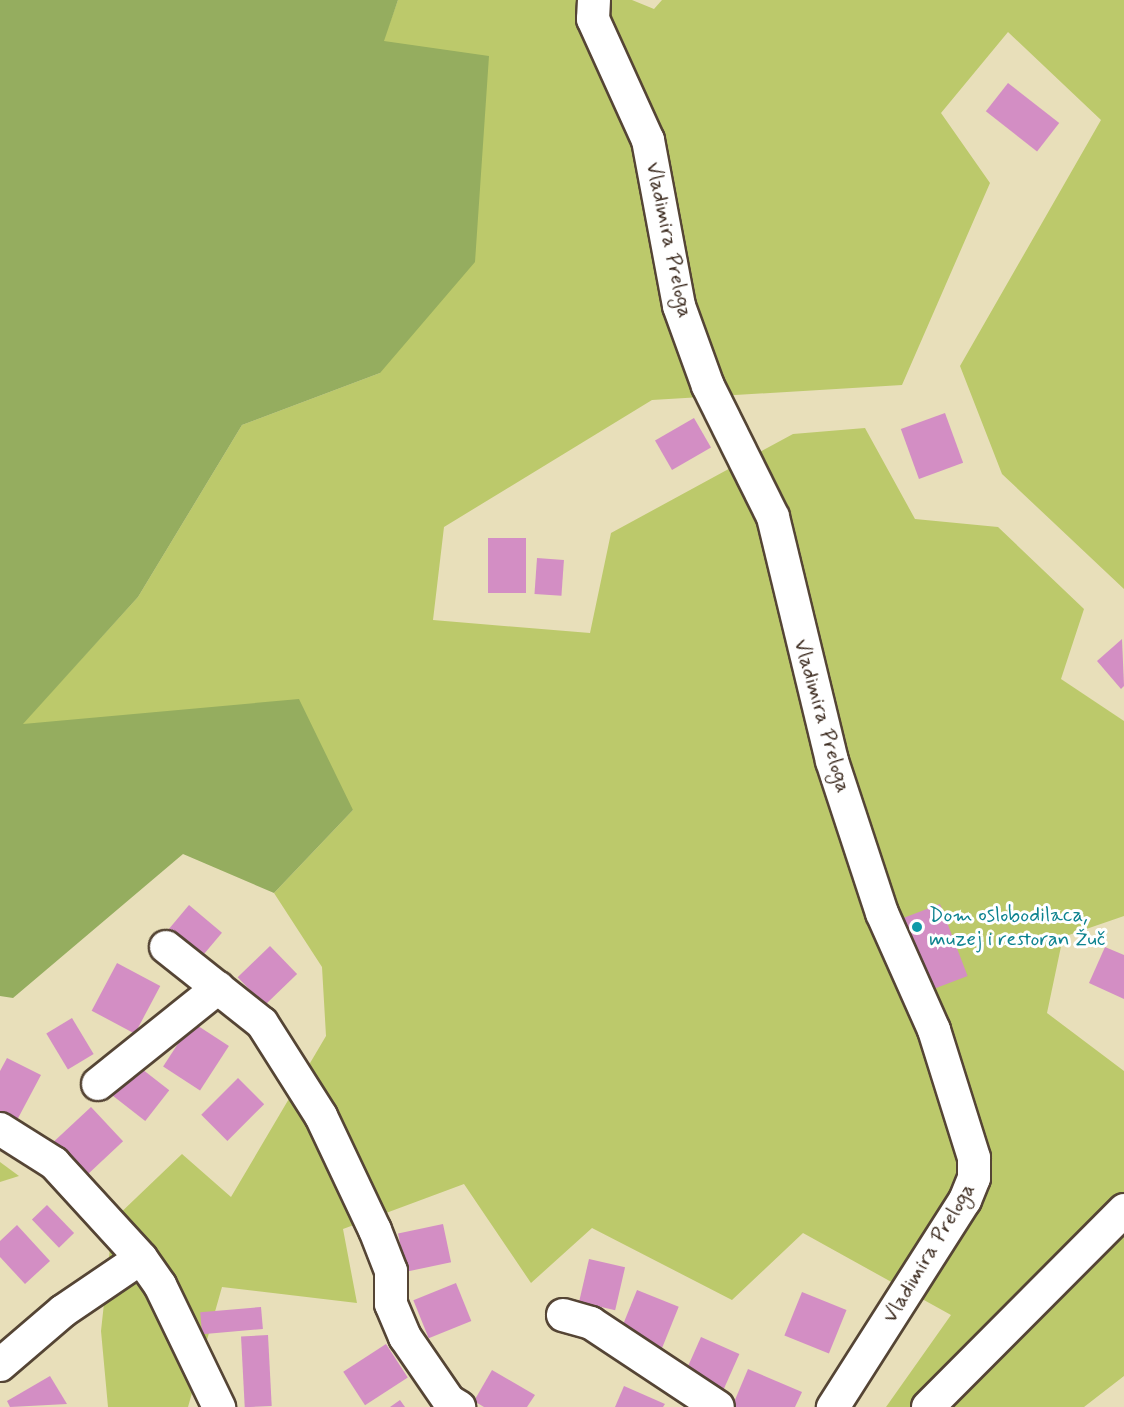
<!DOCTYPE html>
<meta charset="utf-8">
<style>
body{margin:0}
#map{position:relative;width:1124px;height:1407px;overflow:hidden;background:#e8dfba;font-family:Mynerve,sans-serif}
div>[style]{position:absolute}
.green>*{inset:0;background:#bcc96b}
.forest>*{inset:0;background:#95ad5f}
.building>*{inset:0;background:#d38ec4;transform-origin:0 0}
.roads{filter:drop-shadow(2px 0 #554535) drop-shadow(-2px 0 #554535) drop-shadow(0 2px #554535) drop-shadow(0 -2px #554535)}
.minor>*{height:32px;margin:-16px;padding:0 16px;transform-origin:16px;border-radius:16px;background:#fff}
.dots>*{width:16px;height:16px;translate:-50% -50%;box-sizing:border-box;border:3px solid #fff;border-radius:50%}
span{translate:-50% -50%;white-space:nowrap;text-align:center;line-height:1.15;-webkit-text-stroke:6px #fff;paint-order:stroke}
.street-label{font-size:21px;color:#3b2a1e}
.culture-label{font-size:21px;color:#0d838f}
.left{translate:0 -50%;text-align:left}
</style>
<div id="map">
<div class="green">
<div style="clip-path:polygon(398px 0,632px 0,654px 9px,662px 0,1124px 0,1124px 589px,1002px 474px,960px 366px,1101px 120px,1008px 32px,941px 113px,990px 183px,902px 385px,652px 400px,444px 527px,433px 620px,590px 633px,611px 533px,793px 434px,865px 428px,915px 519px,998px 527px,1084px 609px,1061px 679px,1124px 721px,1124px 916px,1063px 937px,1047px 1013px,1124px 1071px,1124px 1376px,1084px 1407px,886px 1407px,951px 1315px,803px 1233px,732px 1300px,592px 1228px,531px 1283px,464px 1184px,343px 1229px,357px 1303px,222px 1287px,188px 1407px,108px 1407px,101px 1331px,113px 1220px,182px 1154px,231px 1197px,326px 1036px,322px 967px,274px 893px,353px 810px,22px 724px,138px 597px,242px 425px,380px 373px,383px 41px)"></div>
<div style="clip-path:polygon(0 1162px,19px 1176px,0 1182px)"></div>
</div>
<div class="forest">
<div style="clip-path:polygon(0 0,398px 0,384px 41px,489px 56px,475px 262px,380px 373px,242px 425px,138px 597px,23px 724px,299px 699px,353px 810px,274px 893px,183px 854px,13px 998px,0 996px)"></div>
</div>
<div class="building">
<div style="left:1008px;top:83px;width:65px;height:36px;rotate:38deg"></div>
<div style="left:945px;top:413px;width:53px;height:47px;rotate:70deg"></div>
<div style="left:694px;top:418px;width:34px;height:45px;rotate:60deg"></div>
<div style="left:488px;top:538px;width:38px;height:55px"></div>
<div style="left:537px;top:558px;width:27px;height:36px;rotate:4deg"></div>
<div style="clip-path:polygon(1122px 639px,1124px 686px,1121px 689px,1097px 661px)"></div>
<div style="left:940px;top:904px;width:77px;height:47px;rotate:69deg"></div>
<div style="left:189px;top:905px;width:43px;height:43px;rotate:40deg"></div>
<div style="left:270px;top:946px;width:39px;height:45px;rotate:46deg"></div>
<div style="clip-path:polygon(1105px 947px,1124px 955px,1124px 999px,1089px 983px)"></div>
<div style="left:117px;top:963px;width:49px;height:54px;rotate:28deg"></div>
<div style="left:72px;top:1018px;width:42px;height:30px;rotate:59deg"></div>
<div style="left:192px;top:1022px;width:44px;height:53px;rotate:33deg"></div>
<div style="clip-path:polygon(7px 1058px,41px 1075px,16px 1122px,0 1114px,0 1071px)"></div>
<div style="left:133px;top:1062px;width:46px;height:39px;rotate:38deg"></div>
<div style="left:238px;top:1078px;width:37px;height:52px;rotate:45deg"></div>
<div style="left:91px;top:1107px;width:47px;height:54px;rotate:47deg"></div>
<div style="left:47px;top:1205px;width:39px;height:21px;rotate:46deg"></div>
<div style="left:443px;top:1224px;width:39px;height:46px;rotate:78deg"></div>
<div style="clip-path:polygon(17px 1225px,50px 1261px,25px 1284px,0 1257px,0 1241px)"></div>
<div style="left:589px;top:1259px;width:37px;height:44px;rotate:13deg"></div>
<div style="left:456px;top:1283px;width:41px;height:46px;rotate:68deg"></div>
<div style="left:637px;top:1290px;width:45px;height:48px;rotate:22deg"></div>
<div style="left:802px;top:1292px;width:48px;height:47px;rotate:22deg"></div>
<div style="left:261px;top:1307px;width:22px;height:61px;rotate:85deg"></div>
<div style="left:268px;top:1335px;width:71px;height:27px;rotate:87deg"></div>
<div style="left:701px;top:1337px;width:42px;height:44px;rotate:24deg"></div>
<div style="left:386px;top:1344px;width:40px;height:51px;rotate:57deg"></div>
<div style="clip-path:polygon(748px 1369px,802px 1392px,795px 1407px,732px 1407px)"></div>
<div style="clip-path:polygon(492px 1370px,535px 1395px,527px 1407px,484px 1407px,474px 1401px)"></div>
<div style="clip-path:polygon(50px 1376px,67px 1404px,10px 1407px,7px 1401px)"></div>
<div style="clip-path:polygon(624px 1386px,665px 1404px,663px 1407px,615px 1407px)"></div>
<div style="clip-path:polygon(400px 1400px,405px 1407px,390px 1407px)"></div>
</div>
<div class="roads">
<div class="minor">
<div style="left:594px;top:0;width:19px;rotate:93deg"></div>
<div style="left:593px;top:19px;width:133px;rotate:65.6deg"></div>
<div style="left:648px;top:140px;width:169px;rotate:79.4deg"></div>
<div style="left:679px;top:306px;width:85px;rotate:70.1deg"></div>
<div style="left:708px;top:386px;width:146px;rotate:63.6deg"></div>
<div style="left:773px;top:517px;width:251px;rotate:76.4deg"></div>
<div style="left:832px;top:761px;width:160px;rotate:71.8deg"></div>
<div style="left:882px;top:913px;width:128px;rotate:66deg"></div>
<div style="left:934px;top:1030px;width:134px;rotate:72.6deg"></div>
<div style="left:974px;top:1158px;width:20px;rotate:90deg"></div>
<div style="left:974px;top:1178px;width:24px;rotate:112deg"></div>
<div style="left:965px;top:1200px;width:246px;rotate:122.5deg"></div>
<div style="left:166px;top:947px;width:122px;rotate:38.4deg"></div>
<div style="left:262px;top:1023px;width:110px;rotate:57.6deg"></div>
<div style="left:321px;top:1116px;width:126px;rotate:64.7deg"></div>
<div style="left:375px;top:1230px;width:44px;rotate:68.7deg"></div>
<div style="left:391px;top:1271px;width:33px;rotate:90deg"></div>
<div style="left:391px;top:1304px;width:36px;rotate:67deg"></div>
<div style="left:405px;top:1337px;width:78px;rotate:55.5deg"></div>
<div style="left:449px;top:1401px;width:12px;rotate:31deg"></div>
<div style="left:98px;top:1084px;width:154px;rotate:-38.7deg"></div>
<div style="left:0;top:1129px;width:64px;rotate:32.2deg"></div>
<div style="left:54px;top:1163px;width:129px;rotate:47.5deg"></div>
<div style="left:141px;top:1258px;width:33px;rotate:55deg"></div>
<div style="left:160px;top:1285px;width:136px;rotate:64.2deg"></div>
<div style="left:563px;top:1315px;width:29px;rotate:16deg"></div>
<div style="left:591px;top:1323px;width:152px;rotate:33.5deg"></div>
<div style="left:0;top:1365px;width:83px;rotate:-40.6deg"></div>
<div style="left:63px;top:1311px;width:94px;rotate:-34.2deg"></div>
<div style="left:928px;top:1407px;width:278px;rotate:-45.1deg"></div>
</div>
</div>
<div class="dots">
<div style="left:917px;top:927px;background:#0f9aa8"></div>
</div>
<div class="street-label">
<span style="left:669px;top:240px;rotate:78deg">Vladimira Preloga</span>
<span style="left:822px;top:716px;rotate:74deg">Vladimira Preloga</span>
<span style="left:929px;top:1253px;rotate:-59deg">Vladimira Preloga</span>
</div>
<div class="culture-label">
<span class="left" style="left:929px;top:927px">Dom oslobodilaca,<br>muzej i restoran Žuč</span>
</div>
</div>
